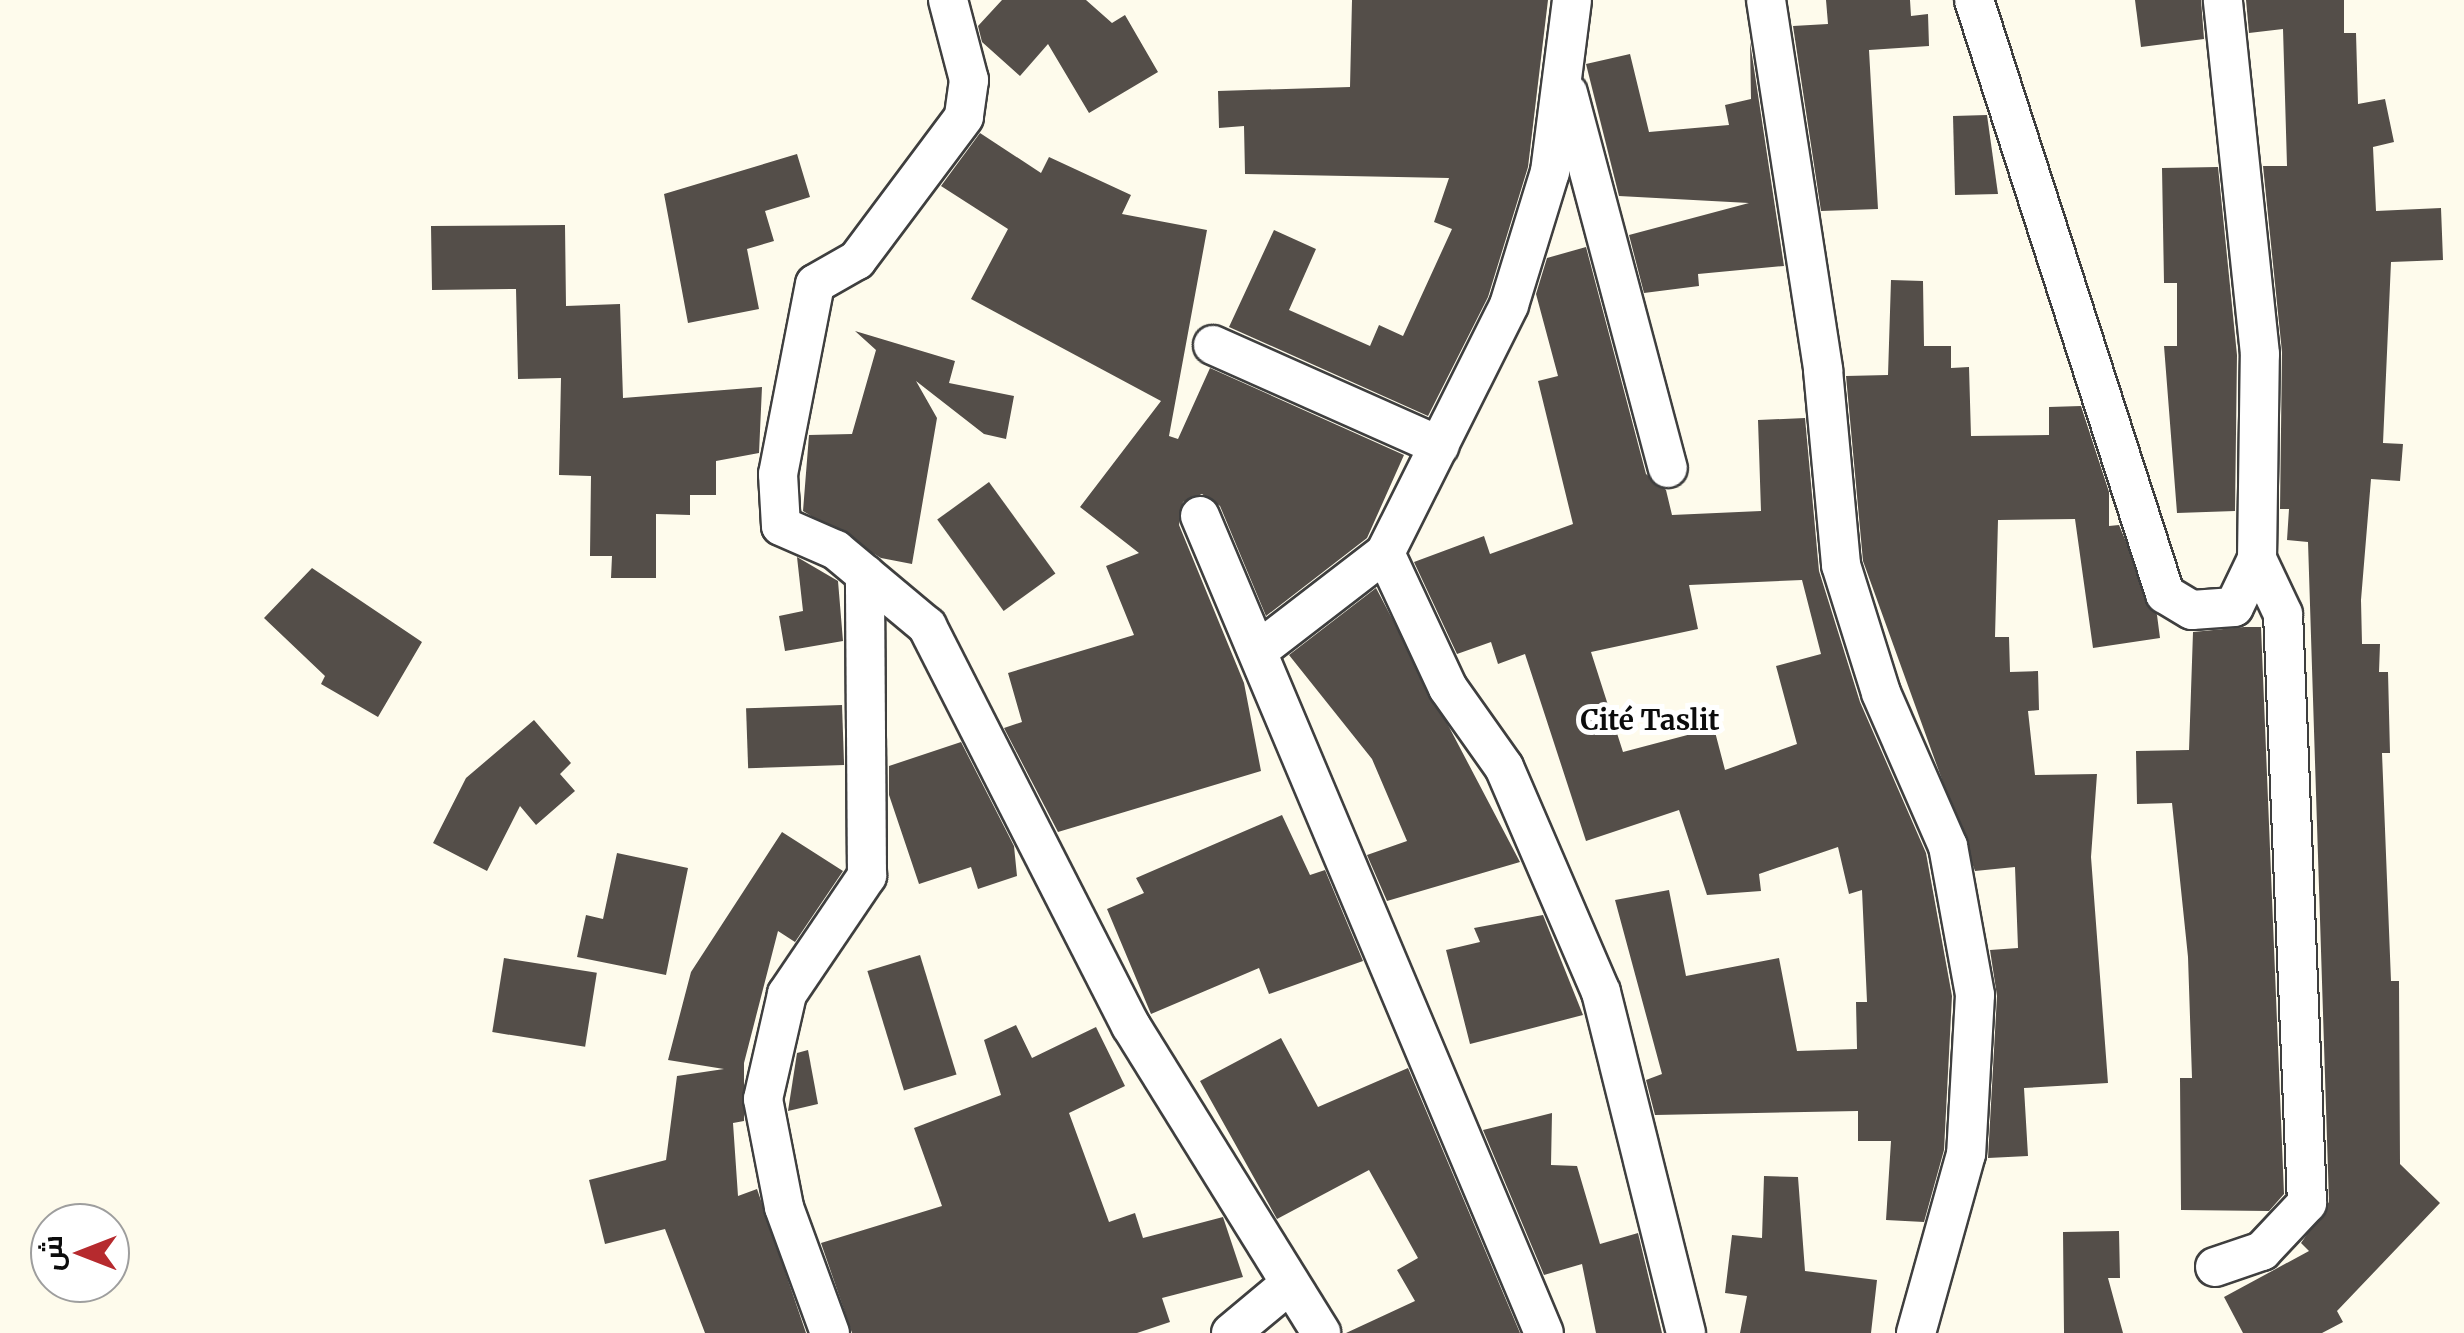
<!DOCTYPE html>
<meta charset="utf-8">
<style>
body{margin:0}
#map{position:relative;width:2464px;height:1333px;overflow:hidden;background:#fefbec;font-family:Merriweather,Cairo,serif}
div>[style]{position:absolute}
.building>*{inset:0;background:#544e49;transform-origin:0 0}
.roads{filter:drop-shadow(2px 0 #3f3f3f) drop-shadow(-2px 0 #3f3f3f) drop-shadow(0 2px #3f3f3f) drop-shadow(0 -2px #3f3f3f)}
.street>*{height:38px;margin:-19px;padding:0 19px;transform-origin:19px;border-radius:19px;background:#fff}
span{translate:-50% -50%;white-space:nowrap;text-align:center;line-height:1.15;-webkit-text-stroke:10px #fff;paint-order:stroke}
.neighbourhood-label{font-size:28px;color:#0c0c0c;font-weight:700}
.north{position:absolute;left:30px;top:1203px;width:100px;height:100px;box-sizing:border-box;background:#fff;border:2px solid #9e9e9e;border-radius:50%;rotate:270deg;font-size:28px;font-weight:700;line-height:40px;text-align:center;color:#0c0c0c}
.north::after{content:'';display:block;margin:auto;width:35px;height:45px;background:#b62a2e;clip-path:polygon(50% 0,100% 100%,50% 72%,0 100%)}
</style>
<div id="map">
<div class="building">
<div style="clip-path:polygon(1002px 0,1086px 0,1112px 23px,1125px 15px,1158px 72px,1089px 113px,1048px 44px,1020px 76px,982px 42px,978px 26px)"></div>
<div style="clip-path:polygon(1352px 0,1548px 0,1528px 167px,1488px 297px,1428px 416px,1229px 327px,1274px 230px,1316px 249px,1289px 310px,1370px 346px,1379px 325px,1403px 336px,1452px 229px,1434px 222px,1449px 178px,1245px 174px,1244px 126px,1219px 128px,1218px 91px,1350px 87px)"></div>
<div style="clip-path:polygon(1826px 0,1910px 0,1911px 16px,1928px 14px,1929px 46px,1869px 50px,1878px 209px,1821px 211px,1793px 26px,1828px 24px)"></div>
<div style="clip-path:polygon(2135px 0,2201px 0,2204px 39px,2141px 47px)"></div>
<div style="clip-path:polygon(2246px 0,2344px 0,2344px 33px,2356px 33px,2358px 104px,2385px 99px,2394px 142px,2373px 147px,2376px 211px,2441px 208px,2443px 260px,2391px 262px,2383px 443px,2403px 444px,2400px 481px,2371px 479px,2361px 600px,2362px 644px,2380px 644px,2379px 672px,2388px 672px,2390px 753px,2382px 753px,2391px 981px,2399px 981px,2400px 1164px,2440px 1203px,2337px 1311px,2343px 1322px,2322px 1333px,2243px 1333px,2224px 1297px,2309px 1251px,2301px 1243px,2329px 1202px,2308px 542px,2287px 540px,2289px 509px,2280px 509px,2282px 352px,2263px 166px,2287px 166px,2283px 29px,2249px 33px)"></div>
<div style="clip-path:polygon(1750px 42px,1784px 266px,1698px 274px,1699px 286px,1644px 293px,1629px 235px,1749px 203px,1619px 196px,1586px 64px,1630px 54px,1649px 132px,1729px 125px,1725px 105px,1751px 99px)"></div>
<div style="clip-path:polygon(1987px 115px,1998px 194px,1955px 195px,1953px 116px)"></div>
<div style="clip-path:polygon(980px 133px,1041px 173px,1049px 157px,1131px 195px,1122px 214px,1207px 230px,1169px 436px,1178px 439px,1210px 368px,1404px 455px,1367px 538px,1266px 616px,1220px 506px,1202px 494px,1183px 502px,1179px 525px,1244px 683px,1261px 771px,1058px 832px,1004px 728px,1022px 722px,1008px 673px,1134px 635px,1106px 566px,1139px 553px,1080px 507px,1161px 401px,971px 299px,1008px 229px,941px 186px)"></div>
<div style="clip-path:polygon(797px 154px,810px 197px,765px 211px,774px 241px,747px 249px,759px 309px,688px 323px,664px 194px)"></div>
<div style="clip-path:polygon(2218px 167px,2237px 355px,2235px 511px,2177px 513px,2164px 346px,2177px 346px,2177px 283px,2164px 283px,2162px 168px)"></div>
<div style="clip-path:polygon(565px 225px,566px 306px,620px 304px,623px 398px,762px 387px,759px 453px,716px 461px,716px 495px,690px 495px,690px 515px,656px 514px,656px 578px,611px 578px,612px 556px,590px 556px,591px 476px,559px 475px,561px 378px,518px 379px,516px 289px,432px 290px,431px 226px)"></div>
<div style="clip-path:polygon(evenodd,1586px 247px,1646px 474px,1666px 490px,1672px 515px,1761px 511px,1758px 420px,1805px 418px,1819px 571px,1860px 702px,1926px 853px,1952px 996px,1944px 1150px,1924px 1222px,1886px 1220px,1891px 1141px,1858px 1141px,1858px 1111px,1655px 1115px,1646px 1080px,1662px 1074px,1615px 900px,1669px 890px,1686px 976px,1779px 958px,1797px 1051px,1857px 1049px,1856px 1002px,1867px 1002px,1862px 890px,1849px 894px,1838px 847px,1759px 874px,1761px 891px,1707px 895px,1679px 810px,1586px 841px,1525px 654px,1498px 664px,1491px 642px,1457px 654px,1414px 562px,1484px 536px,1490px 554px,1573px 524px,1538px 381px,1558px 376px,1536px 294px,1547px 258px,1586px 247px,1802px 580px,1821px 654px,1776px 666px,1797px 744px,1725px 770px,1714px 728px,1623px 752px,1591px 652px,1698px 629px,1689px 585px,1802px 580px)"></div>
<div style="clip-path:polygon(1891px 280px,1923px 281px,1924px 346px,1951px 346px,1951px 368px,1969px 367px,1971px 436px,2049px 435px,2049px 407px,2081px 406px,2109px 492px,2109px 526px,2119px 525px,2157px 615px,2160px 638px,2093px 648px,2075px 519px,1998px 520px,1995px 637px,2009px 637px,2010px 672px,2038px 671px,2039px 710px,2028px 711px,2035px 775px,2097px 774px,2091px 857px,2108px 1083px,2024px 1088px,2028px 1156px,1988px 1158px,1997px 996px,1990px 950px,2018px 948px,2015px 867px,1975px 871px,1863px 561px,1846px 376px,1888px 375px)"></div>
<div style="clip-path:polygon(855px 331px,955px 361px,949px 383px,1014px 396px,1006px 439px,984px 434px,916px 381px,937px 418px,912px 564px,881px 558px,803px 511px,809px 435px,852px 434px,876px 350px)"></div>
<div style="left:989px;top:482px;width:113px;height:64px;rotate:54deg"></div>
<div style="clip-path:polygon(797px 557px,838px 581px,843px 641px,785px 651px,779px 616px,803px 611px)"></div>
<div style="clip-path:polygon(312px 568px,422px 642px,378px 717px,321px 684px,325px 676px,264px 618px)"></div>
<div style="clip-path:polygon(1376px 588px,1520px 862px,1387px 901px,1367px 855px,1407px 841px,1372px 759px,1289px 655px)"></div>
<div style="clip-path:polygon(2244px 627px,2261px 627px,2284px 1194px,2269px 1211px,2181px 1210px,2180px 1078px,2192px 1078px,2188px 957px,2172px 803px,2137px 804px,2136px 751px,2189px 750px,2193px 632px)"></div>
<div style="left:842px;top:705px;width:60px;height:96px;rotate:88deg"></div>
<div style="clip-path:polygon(534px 720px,571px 763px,560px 774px,575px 791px,536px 825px,520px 806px,487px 871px,433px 843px,466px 778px)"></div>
<div style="clip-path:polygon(961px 742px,1014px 846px,1017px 876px,978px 889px,971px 867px,919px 884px,889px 795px,889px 766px)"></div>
<div style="clip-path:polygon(1282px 815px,1310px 875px,1325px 870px,1363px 961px,1269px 994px,1259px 968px,1151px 1014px,1107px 909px,1144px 893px,1136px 878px)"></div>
<div style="clip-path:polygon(782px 832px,843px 871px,795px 942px,778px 931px,744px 1063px,744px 1121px,733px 1123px,738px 1196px,757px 1189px,806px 1333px,705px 1333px,665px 1229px,605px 1244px,589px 1180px,666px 1160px,677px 1076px,724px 1069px,668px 1060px,691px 972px)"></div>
<div style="clip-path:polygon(617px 853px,688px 868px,666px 975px,577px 957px,586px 915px,603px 919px)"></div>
<div style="clip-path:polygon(1543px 915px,1583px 1015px,1470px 1044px,1446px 950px,1480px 942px,1474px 928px)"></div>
<div style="left:920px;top:955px;width:125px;height:55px;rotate:73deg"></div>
<div style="left:504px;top:958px;width:94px;height:75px;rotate:9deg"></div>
<div style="clip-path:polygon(1016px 1025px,1032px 1058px,1096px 1027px,1125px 1086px,1069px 1113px,1109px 1222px,1135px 1213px,1143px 1238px,1223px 1217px,1243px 1277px,1162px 1298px,1170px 1322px,1137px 1333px,852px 1333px,821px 1243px,942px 1206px,914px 1128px,1001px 1095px,984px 1040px)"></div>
<div style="clip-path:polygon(1281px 1038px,1318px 1107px,1408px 1068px,1520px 1333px,1346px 1333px,1415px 1301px,1397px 1270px,1418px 1258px,1369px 1170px,1277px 1219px,1200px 1081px)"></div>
<div style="clip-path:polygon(808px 1050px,818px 1104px,788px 1111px,797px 1053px)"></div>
<div style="clip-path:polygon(1552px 1113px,1551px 1165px,1577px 1166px,1600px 1244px,1638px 1233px,1662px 1333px,1596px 1333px,1582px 1264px,1544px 1275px,1483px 1130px)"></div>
<div style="clip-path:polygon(1764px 1176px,1798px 1177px,1805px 1271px,1877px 1280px,1871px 1333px,1740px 1333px,1747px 1296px,1725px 1293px,1732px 1235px,1762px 1238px)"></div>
<div style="clip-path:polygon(2119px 1231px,2120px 1278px,2108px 1278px,2123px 1333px,2064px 1333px,2063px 1232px)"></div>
</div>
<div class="roads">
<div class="street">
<div style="left:948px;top:0;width:83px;rotate:75.3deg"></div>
<div style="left:969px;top:80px;width:37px;rotate:98deg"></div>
<div style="left:964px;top:117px;width:179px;rotate:126.8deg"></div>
<div style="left:857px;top:260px;width:48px;rotate:150.3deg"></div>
<div style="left:815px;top:284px;width:194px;rotate:101deg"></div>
<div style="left:778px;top:474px;width:52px;rotate:86.7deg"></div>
<div style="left:781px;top:526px;width:60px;rotate:23.6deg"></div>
<div style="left:836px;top:550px;width:119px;rotate:39.9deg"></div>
<div style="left:927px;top:626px;width:449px;rotate:63deg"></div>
<div style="left:1131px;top:1026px;width:361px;rotate:58.2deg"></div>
<div style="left:1766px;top:0;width:374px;rotate:81.2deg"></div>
<div style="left:1823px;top:370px;width:196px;rotate:84.7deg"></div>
<div style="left:1841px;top:565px;width:134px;rotate:72.6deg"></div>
<div style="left:1881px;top:693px;width:167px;rotate:66.4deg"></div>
<div style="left:1948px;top:846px;width:151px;rotate:79.7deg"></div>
<div style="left:1975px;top:995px;width:159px;rotate:93.2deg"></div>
<div style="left:1966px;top:1154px;width:186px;rotate:105.6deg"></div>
<div style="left:1974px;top:0;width:624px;rotate:72.17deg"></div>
<div style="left:2165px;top:594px;width:31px;rotate:31deg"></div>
<div style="left:2192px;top:610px;width:42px;rotate:-4.1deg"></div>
<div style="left:2234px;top:607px;width:53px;rotate:-64.4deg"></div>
<div style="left:2257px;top:559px;width:205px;rotate:-89.2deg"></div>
<div style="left:2260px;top:354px;width:356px;rotate:-96deg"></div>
<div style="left:1568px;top:93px;width:388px;rotate:75.1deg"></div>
<div style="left:1213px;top:345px;width:248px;rotate:24deg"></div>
<div style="left:1200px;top:516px;width:886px;rotate:67.17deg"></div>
<div style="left:1385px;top:553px;width:149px;rotate:65deg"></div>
<div style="left:1448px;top:688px;width:97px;rotate:54.7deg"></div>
<div style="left:1504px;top:767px;width:245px;rotate:66.7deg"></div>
<div style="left:1601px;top:992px;width:351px;rotate:76deg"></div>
<div style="left:1259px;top:650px;width:159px;rotate:-37.6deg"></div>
<div style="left:1385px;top:553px;width:277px;rotate:-63.4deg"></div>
<div style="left:1509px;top:305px;width:139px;rotate:-72.9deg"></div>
<div style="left:1550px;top:172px;width:173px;rotate:-82.7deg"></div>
<div style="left:2215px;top:1267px;width:50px;rotate:-18.8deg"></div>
<div style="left:2262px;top:1251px;width:66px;rotate:-46.8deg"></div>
<div style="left:2307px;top:1203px;width:589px;rotate:-92.33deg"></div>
<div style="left:2283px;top:614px;width:61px;rotate:-115.3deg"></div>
<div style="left:830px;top:1333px;width:134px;rotate:-110.1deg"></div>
<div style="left:784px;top:1207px;width:110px;rotate:-101deg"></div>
<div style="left:763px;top:1099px;width:108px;rotate:-77.1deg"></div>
<div style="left:787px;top:994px;width:143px;rotate:-55.9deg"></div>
<div style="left:867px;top:876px;width:302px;rotate:-90.4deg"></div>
<div style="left:1231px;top:1333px;width:70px;rotate:-39.8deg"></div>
</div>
</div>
<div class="neighbourhood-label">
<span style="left:1650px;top:720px">Cité Taslit</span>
</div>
<div class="north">ش</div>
</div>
